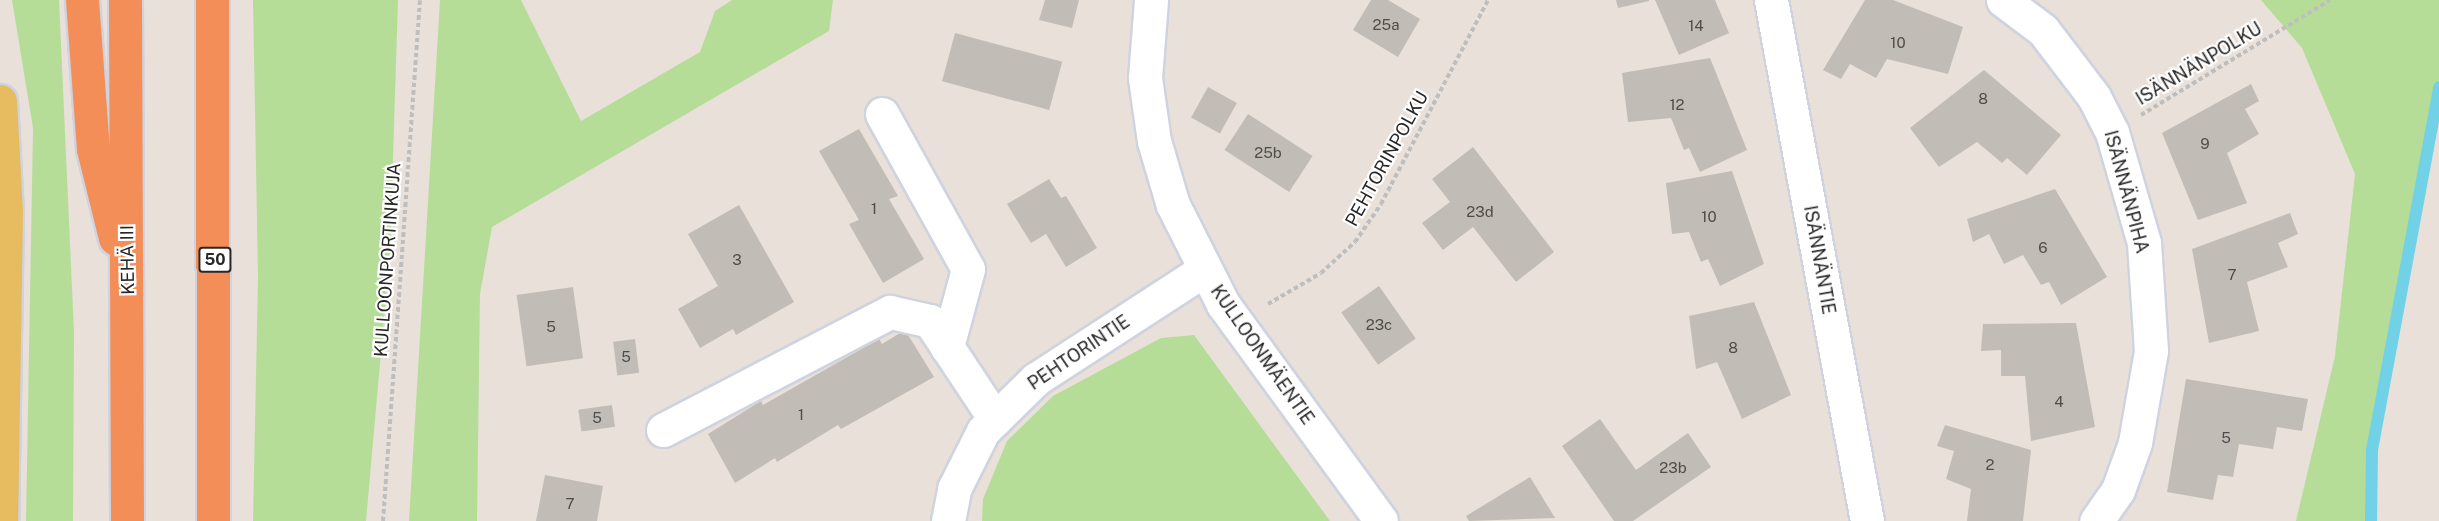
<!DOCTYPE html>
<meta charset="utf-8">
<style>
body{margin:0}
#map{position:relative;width:2439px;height:521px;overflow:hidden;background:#e9e0d9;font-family:"Public Sans",sans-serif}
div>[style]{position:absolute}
.green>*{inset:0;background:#b5dd98}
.stream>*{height:12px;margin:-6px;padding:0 6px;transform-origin:6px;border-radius:6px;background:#71d1e6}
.building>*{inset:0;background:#c1bcb5;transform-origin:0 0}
.path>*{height:4px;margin-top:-2px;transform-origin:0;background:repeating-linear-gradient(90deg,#bebebe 0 4.5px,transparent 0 7.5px)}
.roads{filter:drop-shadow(2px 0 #ced3df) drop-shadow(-2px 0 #ced3df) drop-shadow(0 2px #ced3df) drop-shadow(0 -2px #ced3df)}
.minor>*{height:33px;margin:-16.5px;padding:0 16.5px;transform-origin:16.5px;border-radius:16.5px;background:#fff}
.major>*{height:33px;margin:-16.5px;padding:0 16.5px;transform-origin:16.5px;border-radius:16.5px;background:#e7bb60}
.highway>*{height:33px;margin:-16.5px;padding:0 16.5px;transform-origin:16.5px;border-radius:16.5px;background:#f48e59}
span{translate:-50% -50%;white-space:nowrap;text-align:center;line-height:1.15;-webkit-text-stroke:4.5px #fff;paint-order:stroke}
.number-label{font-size:15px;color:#4e4c4a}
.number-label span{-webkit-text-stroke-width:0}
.shield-label span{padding:2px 4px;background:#fff;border:2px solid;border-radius:4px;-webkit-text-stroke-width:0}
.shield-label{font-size:16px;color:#272727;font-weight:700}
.street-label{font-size:18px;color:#272727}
</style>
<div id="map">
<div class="green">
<div style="clip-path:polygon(12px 0,59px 0,74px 332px,73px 521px,26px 521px,33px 128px)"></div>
<div style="clip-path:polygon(253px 0,398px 0,390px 251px,366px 521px,253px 521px,258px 278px)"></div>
<div style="clip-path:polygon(440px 0,521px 0,581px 121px,700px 52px,715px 11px,732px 0,833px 0,829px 31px,492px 227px,480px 294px,477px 521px,409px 521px)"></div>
<div style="clip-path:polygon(2261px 0,2439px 0,2439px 87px,2372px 450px,2371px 521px,2296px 521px,2335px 356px,2355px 174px,2302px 48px)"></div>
<div style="clip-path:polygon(1194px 335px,1330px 521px,982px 521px,983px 499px,1007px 441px,1053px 396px,1161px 338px)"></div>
</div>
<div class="stream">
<div style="left:2371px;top:521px;width:71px;rotate:-89.2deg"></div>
<div style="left:2372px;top:450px;width:369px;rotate:-79.5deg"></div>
</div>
<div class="building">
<div style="clip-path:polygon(1045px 0,1079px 0,1072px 28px,1039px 20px)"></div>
<div style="clip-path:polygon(1371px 0,1388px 0,1420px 19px,1398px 57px,1353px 30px)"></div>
<div style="clip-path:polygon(1616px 0,1649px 0,1649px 1px,1618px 8px)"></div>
<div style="clip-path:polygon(1655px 0,1715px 0,1729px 33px,1679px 55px)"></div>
<div style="clip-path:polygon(1865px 0,1893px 0,1963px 27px,1948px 74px,1887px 59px,1876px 78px,1850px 64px,1841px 79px,1823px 70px)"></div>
<div style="left:955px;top:33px;width:111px;height:50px;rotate:15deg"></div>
<div style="clip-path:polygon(1710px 58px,1747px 150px,1700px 172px,1689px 148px,1684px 150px,1671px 118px,1628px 122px,1622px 73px)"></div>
<div style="clip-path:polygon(1984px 70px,2061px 135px,2027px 175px,2007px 158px,2002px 163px,1977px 142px,1939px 167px,1910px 128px)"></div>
<div style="clip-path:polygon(2251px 84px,2259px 101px,2245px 109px,2259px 134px,2227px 153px,2247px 203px,2198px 220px,2162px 133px)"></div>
<div style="left:1208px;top:87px;width:33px;height:35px;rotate:29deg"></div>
<div style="left:1248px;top:114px;width:77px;height:43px;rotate:33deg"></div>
<div style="clip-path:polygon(859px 129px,898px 196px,889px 199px,924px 259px,883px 283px,849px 224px,859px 220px,819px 151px)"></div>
<div style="clip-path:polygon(1473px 147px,1554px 252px,1516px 282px,1473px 227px,1443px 250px,1422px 223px,1450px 202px,1432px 179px)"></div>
<div style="clip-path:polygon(1732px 171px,1764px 264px,1720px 286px,1708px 259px,1701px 262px,1689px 232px,1672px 234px,1666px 183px)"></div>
<div style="clip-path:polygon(1049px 179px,1061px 198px,1066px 196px,1097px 248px,1066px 267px,1046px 234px,1031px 243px,1007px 204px)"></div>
<div style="clip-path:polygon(2055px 189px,2107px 277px,2061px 305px,2049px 282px,2041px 285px,2023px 255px,2004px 264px,1989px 234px,1973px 242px,1967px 219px)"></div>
<div style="clip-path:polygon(739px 205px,794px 302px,736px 335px,733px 329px,700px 348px,678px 309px,718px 286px,688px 234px)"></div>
<div style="clip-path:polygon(2290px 213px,2298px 234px,2278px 243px,2288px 267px,2247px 282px,2259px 331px,2209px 343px,2192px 249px)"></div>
<div style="left:1379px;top:286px;width:64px;height:46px;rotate:55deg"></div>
<div style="left:573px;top:287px;width:72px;height:57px;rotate:82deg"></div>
<div style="clip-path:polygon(1754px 302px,1791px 395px,1742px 419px,1717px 362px,1696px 369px,1689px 316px)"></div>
<div style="clip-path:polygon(2076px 323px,2095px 427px,2031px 441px,2025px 376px,2001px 376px,2001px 350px,1981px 351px,1983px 324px)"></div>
<div style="clip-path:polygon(905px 330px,934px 377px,841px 429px,838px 425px,777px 462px,775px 458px,735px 483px,708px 434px,761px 401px,763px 405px,879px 339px,882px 344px)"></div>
<div style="left:635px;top:339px;width:34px;height:22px;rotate:83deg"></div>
<div style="clip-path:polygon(2186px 379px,2308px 399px,2302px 431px,2277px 427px,2273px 449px,2239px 444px,2233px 477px,2218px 475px,2213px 500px,2167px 492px)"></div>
<div style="left:612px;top:405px;width:22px;height:34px;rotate:82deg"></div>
<div style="clip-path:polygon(1600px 419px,1636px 470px,1688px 433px,1711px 467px,1633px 521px,1614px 521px,1562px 446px)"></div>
<div style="clip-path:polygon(1945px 425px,2031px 450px,2023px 521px,1967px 521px,1971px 489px,1946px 479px,1954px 451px,1937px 446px)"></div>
<div style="clip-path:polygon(545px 475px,603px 486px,597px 521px,536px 521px)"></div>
<div style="clip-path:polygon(1530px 477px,1555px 518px,1469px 521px,1466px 516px)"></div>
</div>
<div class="path">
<div style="left:2141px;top:115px;width:221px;rotate:-31.3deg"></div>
<div style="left:1268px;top:304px;width:61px;rotate:-30.3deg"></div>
<div style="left:1321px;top:273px;width:46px;rotate:-42.4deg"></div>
<div style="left:1355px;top:242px;width:46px;rotate:-55.6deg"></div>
<div style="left:1381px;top:204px;width:230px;rotate:-62.3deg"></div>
<div style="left:383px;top:521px;width:522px;rotate:-85.94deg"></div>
</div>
<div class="roads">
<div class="minor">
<div style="left:1151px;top:0;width:78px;rotate:94.4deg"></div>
<div style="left:1145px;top:78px;width:64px;rotate:81.9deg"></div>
<div style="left:1154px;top:141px;width:67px;rotate:73.5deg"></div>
<div style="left:1173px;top:205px;width:111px;rotate:63.2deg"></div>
<div style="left:1223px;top:304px;width:268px;rotate:53.9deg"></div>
<div style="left:1771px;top:0;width:530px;rotate:79.56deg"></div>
<div style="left:2003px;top:0;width:50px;rotate:36.9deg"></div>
<div style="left:2043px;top:30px;width:84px;rotate:52.7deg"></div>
<div style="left:2094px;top:97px;width:39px;rotate:63deg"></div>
<div style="left:2112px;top:132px;width:116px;rotate:73.9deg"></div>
<div style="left:2144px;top:243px;width:108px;rotate:86.3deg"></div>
<div style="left:2151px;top:351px;width:93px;rotate:99.9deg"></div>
<div style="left:2135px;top:443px;width:50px;rotate:109.9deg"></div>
<div style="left:2118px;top:490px;width:38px;rotate:125deg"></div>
<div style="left:882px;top:114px;width:177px;rotate:61deg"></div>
<div style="left:968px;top:269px;width:81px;rotate:105.1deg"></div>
<div style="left:663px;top:430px;width:256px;rotate:-27.5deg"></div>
<div style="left:890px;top:312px;width:41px;rotate:12.7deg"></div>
<div style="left:930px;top:321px;width:118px;rotate:56.4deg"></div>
<div style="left:948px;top:521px;width:33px;rotate:-79deg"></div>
<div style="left:954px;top:489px;width:65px;rotate:-63.4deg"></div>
<div style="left:983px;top:431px;width:74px;rotate:-44.5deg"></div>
<div style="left:1036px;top:379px;width:200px;rotate:-33deg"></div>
</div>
<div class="major">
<div style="left:0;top:101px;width:110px;rotate:86.9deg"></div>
<div style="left:6px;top:211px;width:310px;rotate:90.9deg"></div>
</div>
<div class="highway">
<div style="left:82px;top:0;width:149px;rotate:85.8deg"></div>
<div style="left:93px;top:149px;width:92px;rotate:76.1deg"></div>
<div style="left:125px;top:0;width:521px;rotate:89.78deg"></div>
<div style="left:212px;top:0;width:521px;rotate:89.89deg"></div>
</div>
</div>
<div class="number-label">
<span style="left:1386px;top:25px">25a</span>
<span style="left:1696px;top:26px">14</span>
<span style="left:1898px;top:43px">10</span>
<span style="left:1983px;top:99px">8</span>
<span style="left:1677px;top:105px">12</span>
<span style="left:2205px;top:144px">9</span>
<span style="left:1268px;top:153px">25b</span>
<span style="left:874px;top:209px">1</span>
<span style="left:1480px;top:212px">23d</span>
<span style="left:1709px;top:217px">10</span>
<span style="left:2043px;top:248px">6</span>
<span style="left:737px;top:260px">3</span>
<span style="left:2232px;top:275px">7</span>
<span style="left:1379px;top:325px">23c</span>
<span style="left:551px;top:327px">5</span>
<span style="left:1733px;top:348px">8</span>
<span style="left:626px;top:357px">5</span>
<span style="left:2059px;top:402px">4</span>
<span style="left:801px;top:415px">1</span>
<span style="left:597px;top:418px">5</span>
<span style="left:2226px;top:438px">5</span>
<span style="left:1990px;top:465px">2</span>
<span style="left:1673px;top:468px">23b</span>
<span style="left:570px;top:504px">7</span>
</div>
<div class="shield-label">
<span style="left:215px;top:260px">50</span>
</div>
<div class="street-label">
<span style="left:2199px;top:64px;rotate:-31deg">ISÄNNÄNPOLKU</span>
<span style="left:1387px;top:159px;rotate:-61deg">PEHTORINPOLKU</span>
<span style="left:2126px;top:192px;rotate:75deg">ISÄNNÄNPIHA</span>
<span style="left:128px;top:260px;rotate:-91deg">KEHÄ III</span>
<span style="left:388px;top:260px;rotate:-86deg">KULLOONPORTINKUJA</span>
<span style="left:1819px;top:260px;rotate:80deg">ISÄNNÄNTIE</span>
<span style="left:1079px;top:353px;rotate:-34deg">PEHTORINTIE</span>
<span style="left:1262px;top:355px;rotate:55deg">KULLOONMÄENTIE</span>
</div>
</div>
